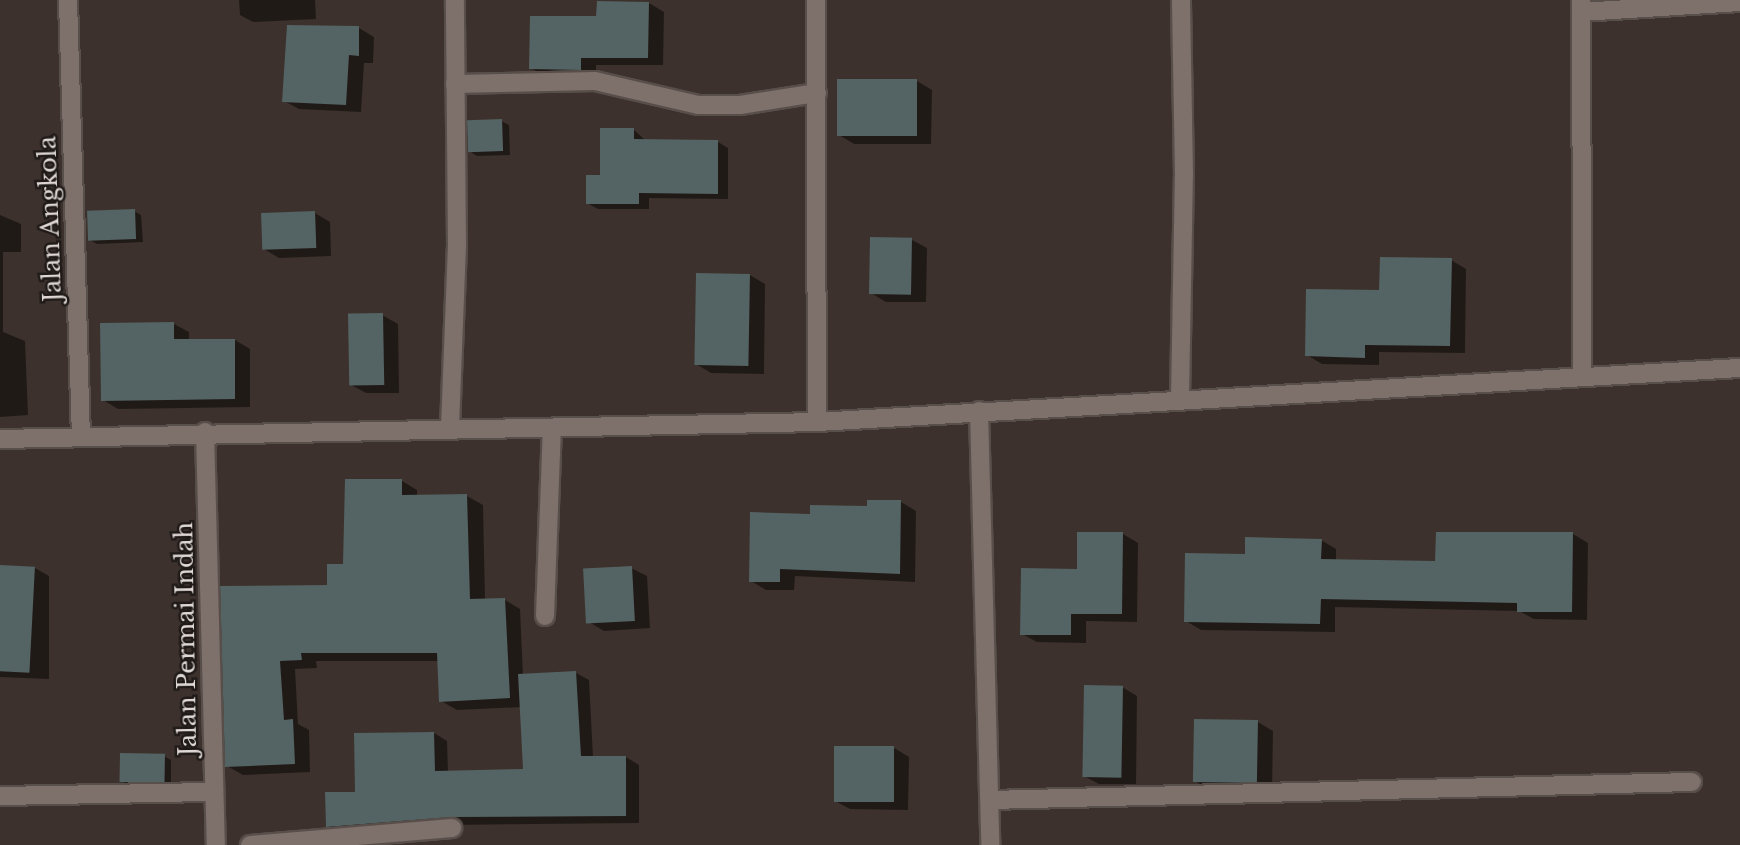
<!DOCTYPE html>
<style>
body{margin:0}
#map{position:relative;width:1740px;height:845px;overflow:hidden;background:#3c312c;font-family:"Libre Baskerville",serif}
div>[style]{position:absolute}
.shadow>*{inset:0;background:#0007}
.building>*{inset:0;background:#546363;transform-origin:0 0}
.roads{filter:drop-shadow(2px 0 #584e4a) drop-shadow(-2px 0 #584e4a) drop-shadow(0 2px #584e4a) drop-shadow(0 -2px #584e4a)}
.minor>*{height:18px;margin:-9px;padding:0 9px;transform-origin:9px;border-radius:9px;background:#7e706b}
span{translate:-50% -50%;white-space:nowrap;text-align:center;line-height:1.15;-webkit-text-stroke:5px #1f1a18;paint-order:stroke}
.street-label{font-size:24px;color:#dfd8d5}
</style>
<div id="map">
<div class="shadow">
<div style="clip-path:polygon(239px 0,315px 0,316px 19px,253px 22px,240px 15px)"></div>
<div style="clip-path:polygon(649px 3px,664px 12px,663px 65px,596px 65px,596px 77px,546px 77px,531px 68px,598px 18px)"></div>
<div style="clip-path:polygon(359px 28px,374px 37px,373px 63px,364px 63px,361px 112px,299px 109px,284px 101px)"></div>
<div style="clip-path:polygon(917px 81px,932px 90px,931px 144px,854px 144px,839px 135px)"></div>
<div style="clip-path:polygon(501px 121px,509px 125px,510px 155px,477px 156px,469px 151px)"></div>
<div style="clip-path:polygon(634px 130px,645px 140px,718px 142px,728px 148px,728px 199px,649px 198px,649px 209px,598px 209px,587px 203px)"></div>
<div style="clip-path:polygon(134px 211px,141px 215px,143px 242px,97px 244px,90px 240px)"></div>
<div style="clip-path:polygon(315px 213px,330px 222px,331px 256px,279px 258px,264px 249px)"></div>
<div style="clip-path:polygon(0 215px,21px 224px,21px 252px,3px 252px,3px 332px,25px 341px,28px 415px,0 417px)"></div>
<div style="clip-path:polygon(912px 240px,927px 248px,926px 302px,886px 302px,871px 293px)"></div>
<div style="clip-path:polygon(1451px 260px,1466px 269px,1465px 353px,1379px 352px,1379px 365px,1322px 364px,1307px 355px,1381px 292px)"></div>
<div style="clip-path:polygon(750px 275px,765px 284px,764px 374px,711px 373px,696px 364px)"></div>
<div style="clip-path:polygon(382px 315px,398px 324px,399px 393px,366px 393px,351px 385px)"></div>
<div style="clip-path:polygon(174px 324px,189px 332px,189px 340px,235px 340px,250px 349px,250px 407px,118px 409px,103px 400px)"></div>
<div style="clip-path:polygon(402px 481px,417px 490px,417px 496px,467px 496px,483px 505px,485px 600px,505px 600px,520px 609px,523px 676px,576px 673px,589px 680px,593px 757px,626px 757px,639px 765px,639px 823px,448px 825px,341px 834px,328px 826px,357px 794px,434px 733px,447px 741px,448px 772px,525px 771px,522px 707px,457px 710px,441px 701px,439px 661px,316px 661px,317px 668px,295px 669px,298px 724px,309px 730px,310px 772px,243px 775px,227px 766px,222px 588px,328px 587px)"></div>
<div style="clip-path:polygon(901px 502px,916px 511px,915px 582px,795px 576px,794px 590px,766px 590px,751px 581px,812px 515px)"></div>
<div style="clip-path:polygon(1123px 534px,1138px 543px,1137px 622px,1086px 621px,1086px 643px,1037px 642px,1022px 634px,1078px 571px)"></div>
<div style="clip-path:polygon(1573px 534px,1588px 543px,1587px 620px,1534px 619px,1519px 611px,1335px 607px,1335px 632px,1201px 630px,1186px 621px,1247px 555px,1321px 540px,1336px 549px,1336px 561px,1437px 562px)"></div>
<div style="clip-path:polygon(0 568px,35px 568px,49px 576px,49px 679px,0 677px)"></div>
<div style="clip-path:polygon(631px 568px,647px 576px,650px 628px,604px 631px,589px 622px)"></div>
<div style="clip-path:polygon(1122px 687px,1137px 696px,1136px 784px,1099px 784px,1084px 776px)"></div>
<div style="clip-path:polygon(1258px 722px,1273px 731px,1272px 789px,1210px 790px,1195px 781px)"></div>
<div style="clip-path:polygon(894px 748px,909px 757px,908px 810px,850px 809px,835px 801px)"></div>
<div style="clip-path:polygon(164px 756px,171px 760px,171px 785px,129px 786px,122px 781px)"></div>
</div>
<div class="building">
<div style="clip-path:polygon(597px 1px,649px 2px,648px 58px,581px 58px,581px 70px,529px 69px,530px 16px,596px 16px)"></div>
<div style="clip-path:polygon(287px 25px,359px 26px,359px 56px,349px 55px,346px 105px,282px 102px)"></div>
<div style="left:837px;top:79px;width:80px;height:57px"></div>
<div style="left:502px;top:119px;width:32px;height:35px;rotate:88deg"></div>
<div style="clip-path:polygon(600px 128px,634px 128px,634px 139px,718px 140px,718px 194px,639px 193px,639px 204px,586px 204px,586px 175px,600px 175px)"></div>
<div style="left:135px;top:209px;width:30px;height:48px;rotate:88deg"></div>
<div style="left:315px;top:211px;width:37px;height:54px;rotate:88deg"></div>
<div style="left:870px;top:237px;width:42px;height:57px;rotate:1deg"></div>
<div style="clip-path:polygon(1380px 257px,1452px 258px,1450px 346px,1365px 345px,1365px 358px,1305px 356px,1306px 289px,1379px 290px)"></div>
<div style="left:696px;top:273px;width:54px;height:92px;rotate:1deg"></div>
<div style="left:383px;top:313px;width:72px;height:35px;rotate:89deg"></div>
<div style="clip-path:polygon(174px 322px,174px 339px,235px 339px,235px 399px,101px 401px,100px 323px)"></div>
<div style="clip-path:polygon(345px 479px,402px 479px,402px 495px,467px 494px,470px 599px,505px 598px,510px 698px,439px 702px,437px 653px,301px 653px,302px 660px,280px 661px,284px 720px,293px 719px,295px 764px,225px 767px,220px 586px,327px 585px,327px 564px,343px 564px)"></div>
<div style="clip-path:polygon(867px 500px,901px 500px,900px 574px,780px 569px,780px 582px,749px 582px,750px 512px,810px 514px,810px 505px,867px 506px)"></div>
<div style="clip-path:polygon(1077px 532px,1123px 532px,1122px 614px,1071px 614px,1071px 635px,1020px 635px,1021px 568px,1077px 569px)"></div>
<div style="clip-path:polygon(1436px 532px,1573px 532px,1572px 612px,1517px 612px,1517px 603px,1321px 599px,1320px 624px,1184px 622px,1185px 553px,1245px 554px,1245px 537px,1322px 539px,1321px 559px,1435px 561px)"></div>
<div style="left:0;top:565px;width:35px;height:106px;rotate:3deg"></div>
<div style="left:632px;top:566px;width:55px;height:49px;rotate:87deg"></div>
<div style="clip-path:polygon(576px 671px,581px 756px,626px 756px,626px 816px,451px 817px,326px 827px,325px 792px,355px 792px,354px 733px,434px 732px,435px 771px,523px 769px,518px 674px)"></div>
<div style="left:1084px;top:685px;width:39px;height:92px;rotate:1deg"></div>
<div style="left:1194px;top:719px;width:64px;height:63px;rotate:1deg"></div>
<div style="left:834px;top:746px;width:60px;height:56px"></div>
<div style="left:120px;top:753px;width:45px;height:29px;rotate:1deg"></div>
</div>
<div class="roads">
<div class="minor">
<div style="left:68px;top:0;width:436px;rotate:88.3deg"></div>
<div style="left:816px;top:0;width:422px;rotate:89.9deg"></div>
<div style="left:1581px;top:0;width:377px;rotate:89.8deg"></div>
<div style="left:1581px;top:12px;width:159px;rotate:-3.6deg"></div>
<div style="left:455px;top:84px;width:140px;rotate:-1.2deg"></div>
<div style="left:595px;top:81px;width:106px;rotate:13.1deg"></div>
<div style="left:698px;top:105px;width:42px"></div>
<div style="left:740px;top:105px;width:78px;rotate:-8.9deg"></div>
<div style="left:1180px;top:399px;width:224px;rotate:-89deg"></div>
<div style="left:1184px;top:175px;width:175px;rotate:-91deg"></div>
<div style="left:979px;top:411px;width:434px;rotate:88.5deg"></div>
<div style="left:450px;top:427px;width:181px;rotate:-87.8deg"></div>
<div style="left:457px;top:246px;width:246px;rotate:-90.5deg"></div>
<div style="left:205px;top:432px;width:413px;rotate:88.5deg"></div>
<div style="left:0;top:439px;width:817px;rotate:-1.19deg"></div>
<div style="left:817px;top:422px;width:925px;rotate:-3.35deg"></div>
<div style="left:545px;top:616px;width:187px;rotate:-87.9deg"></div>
<div style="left:0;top:796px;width:214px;rotate:-1.1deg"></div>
<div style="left:990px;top:800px;width:702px;rotate:-1.47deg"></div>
<div style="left:250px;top:845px;width:203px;rotate:-4.8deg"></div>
</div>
</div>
<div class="street-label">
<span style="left:50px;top:219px;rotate:-92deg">Jalan Angkola</span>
<span style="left:186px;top:639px;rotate:-91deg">Jalan Permai Indah</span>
</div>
</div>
